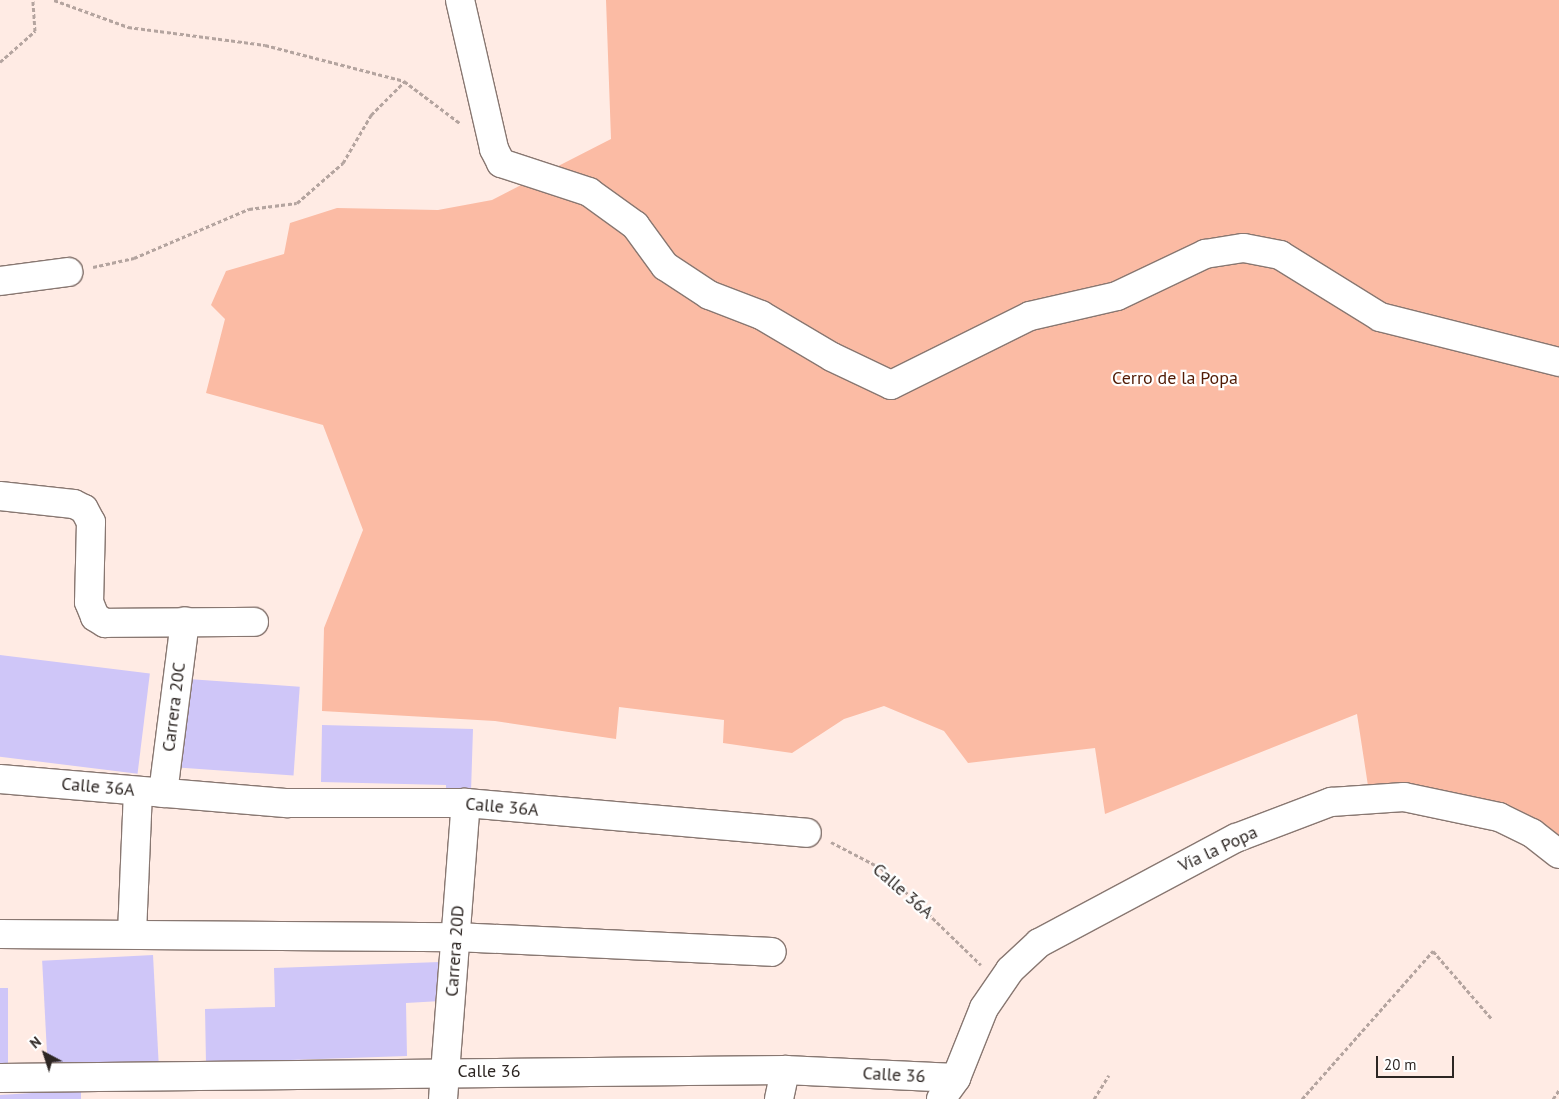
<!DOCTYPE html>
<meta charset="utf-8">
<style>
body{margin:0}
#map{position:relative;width:1559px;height:1099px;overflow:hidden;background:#ffebe4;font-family:"PT Sans",sans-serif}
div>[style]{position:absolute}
.green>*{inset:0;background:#fbbba4}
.building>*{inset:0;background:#cfc6f8;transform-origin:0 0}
.path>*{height:3px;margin-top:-1.5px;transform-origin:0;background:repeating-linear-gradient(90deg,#b4a49f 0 4px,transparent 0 6.5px)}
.roads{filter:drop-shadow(1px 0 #887771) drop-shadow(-1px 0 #887771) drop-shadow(0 1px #887771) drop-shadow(0 -1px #887771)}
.minor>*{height:28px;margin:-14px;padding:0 14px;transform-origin:14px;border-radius:14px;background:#fff}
span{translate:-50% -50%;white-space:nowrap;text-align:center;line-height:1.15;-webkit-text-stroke:4.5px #fff;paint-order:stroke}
.park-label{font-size:18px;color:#521b05}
.street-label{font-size:18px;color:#2d2623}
.north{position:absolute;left:20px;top:1029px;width:50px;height:50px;-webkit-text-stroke:4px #fff;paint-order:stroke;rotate:320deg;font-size:14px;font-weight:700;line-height:20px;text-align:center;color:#2d2623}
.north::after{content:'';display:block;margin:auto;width:18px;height:22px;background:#2d2623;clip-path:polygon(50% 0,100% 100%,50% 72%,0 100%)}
.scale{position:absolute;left:1376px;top:1056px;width:78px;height:22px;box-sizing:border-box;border:2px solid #2d2623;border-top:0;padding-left:6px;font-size:15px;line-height:18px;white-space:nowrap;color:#2d2623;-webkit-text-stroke:4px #fff;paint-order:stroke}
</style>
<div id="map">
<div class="green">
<div style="clip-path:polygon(606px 0,1559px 0,1559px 854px,1532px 833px,1370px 799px,1357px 714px,1105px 814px,1095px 748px,968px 763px,944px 731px,884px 706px,844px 719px,792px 753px,723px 743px,724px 720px,619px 707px,616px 739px,495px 721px,322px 711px,324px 628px,363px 530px,323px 425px,206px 393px,225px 319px,211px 305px,226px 271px,284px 254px,290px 223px,337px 208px,438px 210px,492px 200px,611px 139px)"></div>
</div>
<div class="building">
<div style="left:0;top:655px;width:151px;height:101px;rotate:7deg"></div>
<div style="left:188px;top:679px;width:112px;height:89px;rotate:4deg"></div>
<div style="clip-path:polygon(322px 725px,473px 729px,471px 792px,446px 791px,446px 785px,321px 782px)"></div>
<div style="left:153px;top:955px;width:109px;height:111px;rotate:87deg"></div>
<div style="clip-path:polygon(440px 962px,441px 1001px,406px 1003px,407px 1056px,206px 1063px,205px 1009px,275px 1007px,274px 968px)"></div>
<div style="left:0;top:988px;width:8px;height:80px"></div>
<div style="clip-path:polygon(81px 1090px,81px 1099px,0 1099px,0 1095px)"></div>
</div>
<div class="path">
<div style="left:54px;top:0;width:79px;rotate:20deg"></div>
<div style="left:128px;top:27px;width:138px;rotate:7.5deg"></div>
<div style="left:265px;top:45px;width:144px;rotate:14.5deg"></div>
<div style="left:404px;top:81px;width:71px;rotate:37deg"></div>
<div style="left:0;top:62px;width:47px;rotate:-41.5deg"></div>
<div style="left:35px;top:31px;width:31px;rotate:-94deg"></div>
<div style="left:93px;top:267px;width:42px;rotate:-12.4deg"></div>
<div style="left:134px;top:258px;width:125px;rotate:-23.1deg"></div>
<div style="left:249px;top:209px;width:48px;rotate:-7.1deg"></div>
<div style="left:297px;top:203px;width:61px;rotate:-41deg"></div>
<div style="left:343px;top:163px;width:56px;rotate:-59.7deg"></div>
<div style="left:371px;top:115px;width:47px;rotate:-45deg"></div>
<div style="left:831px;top:842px;width:56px;rotate:27.5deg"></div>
<div style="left:881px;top:868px;width:139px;rotate:44.1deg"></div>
<div style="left:1094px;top:1099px;width:28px;rotate:-58deg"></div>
<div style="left:1302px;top:1099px;width:198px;rotate:-48.5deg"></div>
<div style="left:1433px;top:951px;width:90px;rotate:49.1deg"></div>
<div style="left:1553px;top:1099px;width:11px;rotate:-56deg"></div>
</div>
<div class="roads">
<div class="minor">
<div style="left:460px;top:0;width:153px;rotate:77.1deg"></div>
<div style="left:494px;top:149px;width:16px;rotate:63deg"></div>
<div style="left:501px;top:163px;width:93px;rotate:18.2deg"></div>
<div style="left:589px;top:192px;width:57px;rotate:35.7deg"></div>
<div style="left:635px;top:225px;width:51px;rotate:53.8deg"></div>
<div style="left:665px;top:266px;width:53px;rotate:33.4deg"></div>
<div style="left:709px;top:295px;width:56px;rotate:21deg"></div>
<div style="left:761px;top:315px;width:82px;rotate:30.6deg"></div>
<div style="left:832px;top:357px;width:65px;rotate:25.4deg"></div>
<div style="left:891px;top:385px;width:155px;rotate:-26.4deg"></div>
<div style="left:1030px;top:316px;width:89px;rotate:-12.9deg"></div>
<div style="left:1117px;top:296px;width:98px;rotate:-25.5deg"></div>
<div style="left:1205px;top:254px;width:39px;rotate:-9deg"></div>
<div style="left:1244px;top:248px;width:37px;rotate:11deg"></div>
<div style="left:1280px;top:255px;width:118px;rotate:31.8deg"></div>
<div style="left:1380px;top:317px;width:185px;rotate:14.1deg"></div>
<div style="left:0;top:281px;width:69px;rotate:-7.5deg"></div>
<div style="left:0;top:496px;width:74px;rotate:6.2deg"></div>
<div style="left:74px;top:504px;width:11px;rotate:27deg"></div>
<div style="left:84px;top:509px;width:15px;rotate:62deg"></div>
<div style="left:91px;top:522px;width:80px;rotate:91.4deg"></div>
<div style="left:89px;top:602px;width:16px;rotate:68deg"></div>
<div style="left:95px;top:617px;width:12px;rotate:31deg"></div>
<div style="left:105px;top:623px;width:149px;rotate:-0.4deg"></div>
<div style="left:0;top:779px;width:289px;rotate:4.8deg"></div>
<div style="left:288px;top:803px;width:178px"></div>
<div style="left:466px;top:803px;width:342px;rotate:5deg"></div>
<div style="left:163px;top:793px;width:173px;rotate:-82.7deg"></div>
<div style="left:0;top:934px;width:456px;rotate:0.4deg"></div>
<div style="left:456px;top:937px;width:316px;rotate:2.7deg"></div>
<div style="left:132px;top:934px;width:143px;rotate:-87.6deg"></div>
<div style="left:0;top:1078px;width:785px;rotate:-0.58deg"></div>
<div style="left:785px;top:1070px;width:171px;rotate:2.7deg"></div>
<div style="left:443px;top:1099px;width:297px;rotate:-85.6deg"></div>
<div style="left:779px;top:1099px;width:30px;rotate:-78deg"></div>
<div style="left:941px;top:1099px;width:26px;rotate:-54deg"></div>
<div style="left:956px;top:1078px;width:75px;rotate:-68.2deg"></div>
<div style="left:984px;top:1008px;width:46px;rotate:-55.6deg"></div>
<div style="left:1010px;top:970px;width:40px;rotate:-43deg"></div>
<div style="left:1039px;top:943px;width:223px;rotate:-28.1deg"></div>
<div style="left:1236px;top:838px;width:102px;rotate:-20.8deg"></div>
<div style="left:1331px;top:802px;width:73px;rotate:-3.9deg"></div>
<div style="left:1404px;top:797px;width:97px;rotate:11.9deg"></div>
<div style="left:1499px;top:817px;width:37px;rotate:26deg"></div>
<div style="left:1532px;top:833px;width:34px;rotate:38deg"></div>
</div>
</div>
<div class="park-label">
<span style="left:1175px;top:378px">Cerro de la Popa</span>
</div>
<div class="street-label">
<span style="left:174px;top:707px;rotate:-83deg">Carrera 20C</span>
<span style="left:98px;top:787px;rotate:5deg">Calle 36A</span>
<span style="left:502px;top:807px;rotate:5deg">Calle 36A</span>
<span style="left:1218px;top:849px;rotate:-25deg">Vía la Popa</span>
<span style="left:903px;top:891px;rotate:41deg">Calle 36A</span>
<span style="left:455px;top:951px;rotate:-86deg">Carrera 20D</span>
<span style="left:489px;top:1071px">Calle 36</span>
<span style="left:894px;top:1075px;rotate:3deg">Calle 36</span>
</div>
<div class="north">N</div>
<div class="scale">20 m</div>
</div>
